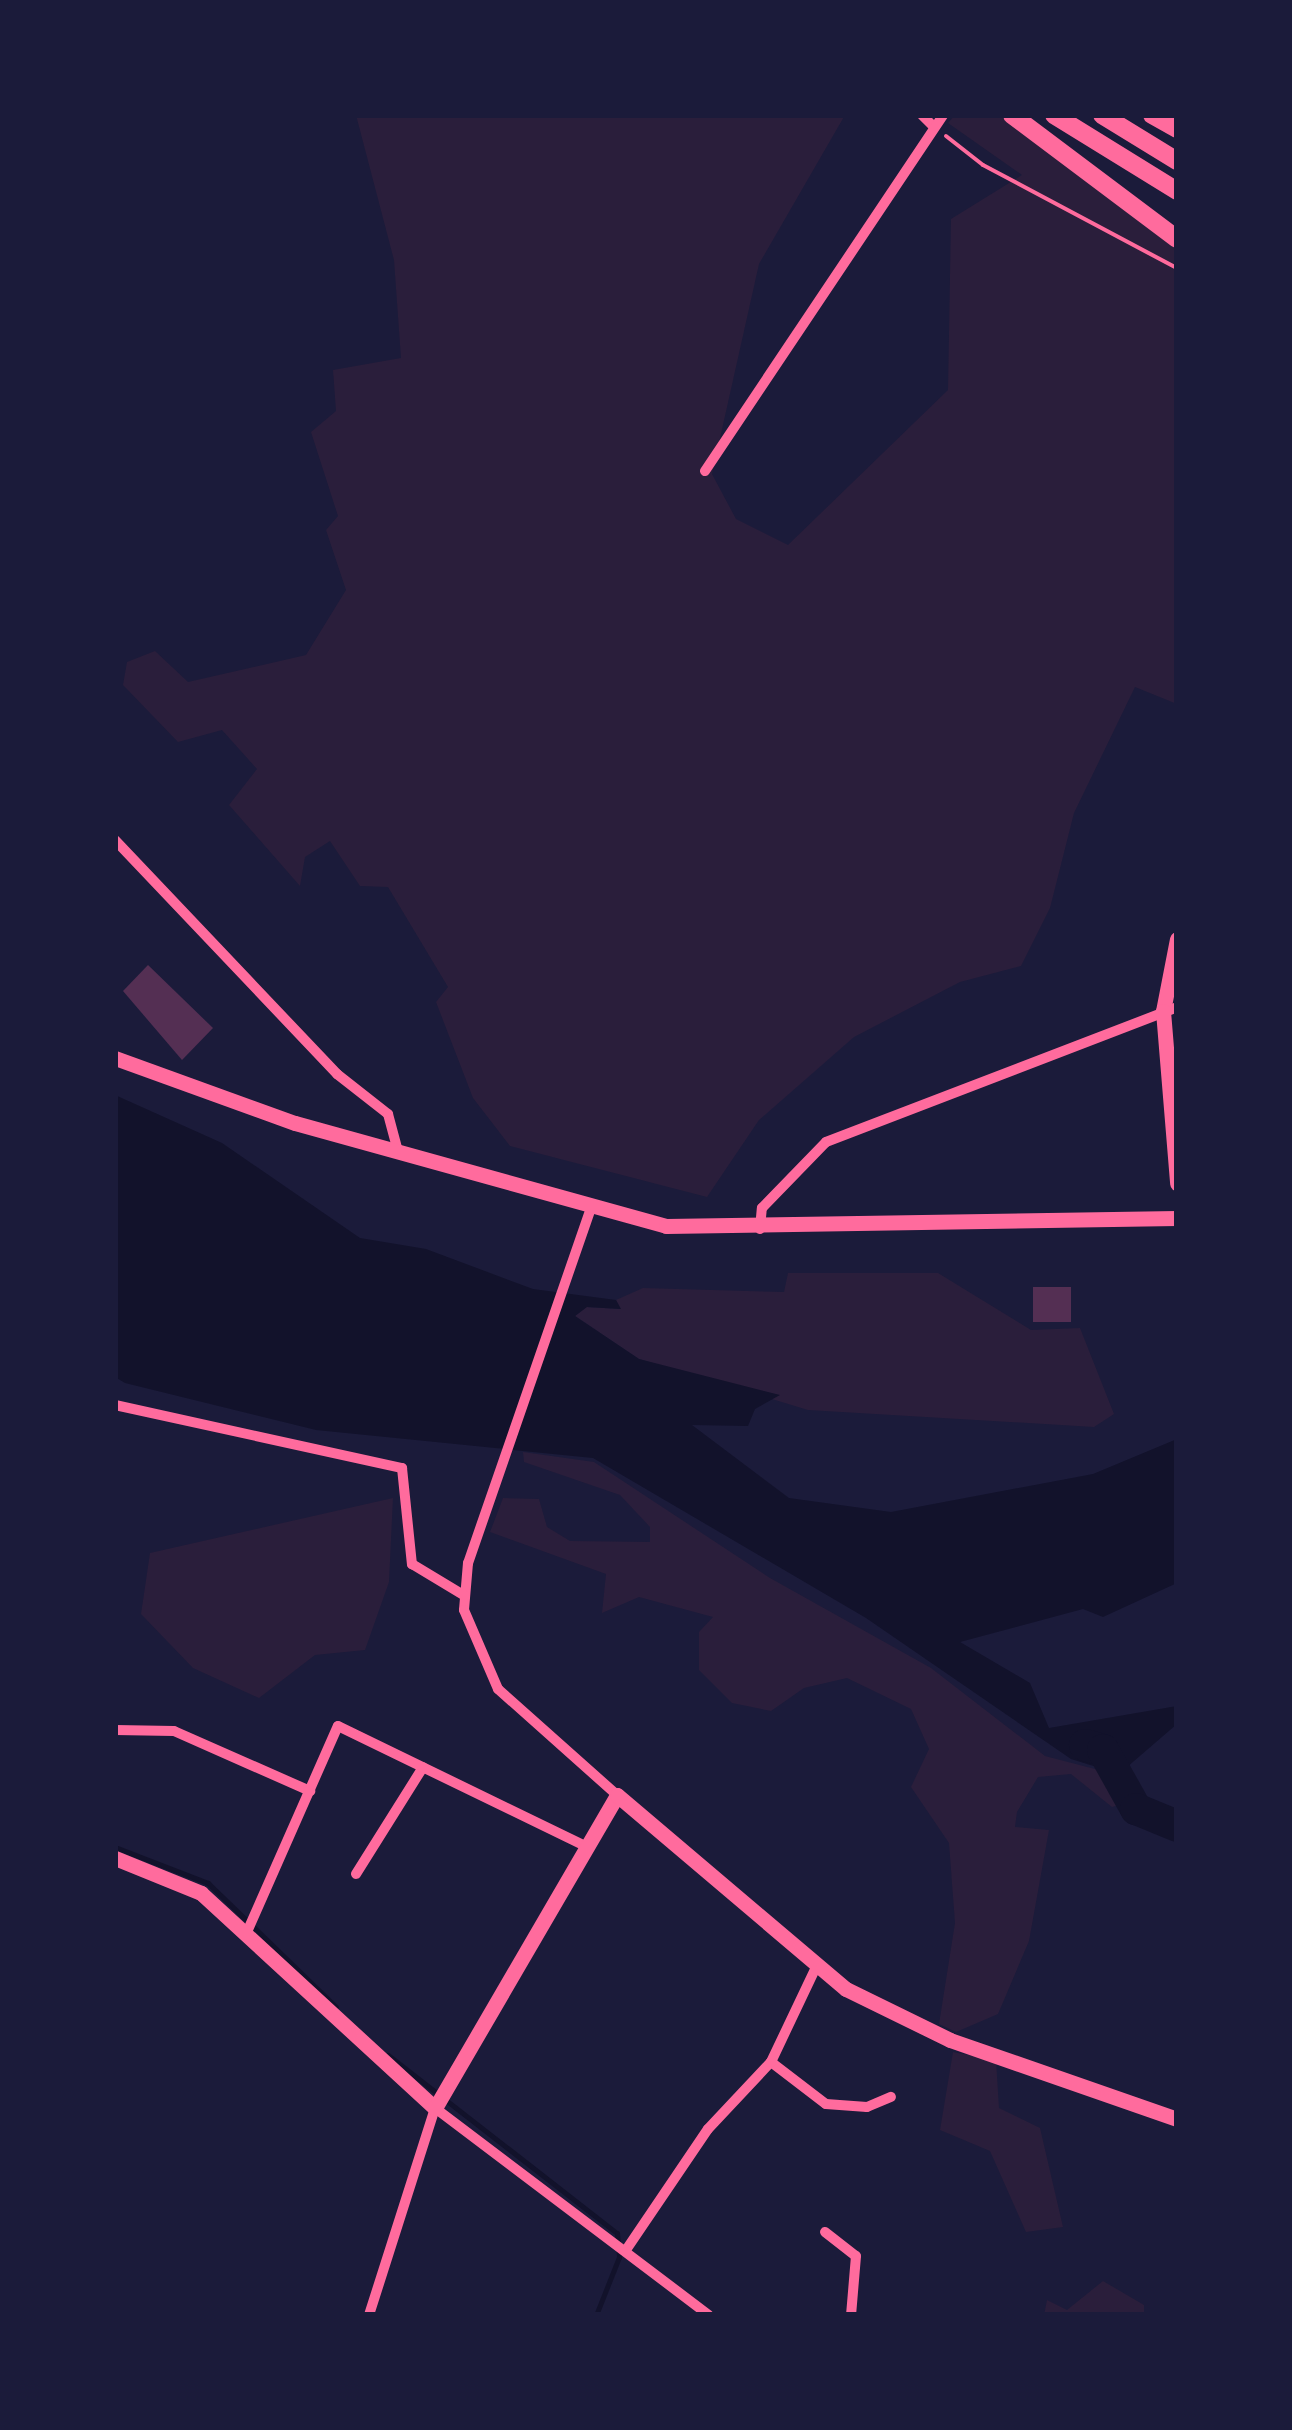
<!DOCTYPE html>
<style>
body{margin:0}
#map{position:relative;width:1292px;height:2430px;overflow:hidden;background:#1b1b3a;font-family:Bitter,serif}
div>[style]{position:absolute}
.green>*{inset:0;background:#2a1e3b}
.water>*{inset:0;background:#12122b}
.stream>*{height:5px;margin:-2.5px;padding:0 2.5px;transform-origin:2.5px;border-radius:2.5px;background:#12122b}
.river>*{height:32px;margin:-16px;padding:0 16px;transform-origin:16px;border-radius:16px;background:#12122b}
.building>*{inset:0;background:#542f53;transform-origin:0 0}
.path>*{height:4px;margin:-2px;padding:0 2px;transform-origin:2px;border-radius:2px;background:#ff6b9d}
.minor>*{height:10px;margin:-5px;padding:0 5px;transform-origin:5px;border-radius:5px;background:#ff6b9d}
.secondary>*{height:15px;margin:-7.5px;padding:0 7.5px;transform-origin:7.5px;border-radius:7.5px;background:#ff6b9d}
.trunk>*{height:18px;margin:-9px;padding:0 9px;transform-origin:9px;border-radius:9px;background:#ff6b9d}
span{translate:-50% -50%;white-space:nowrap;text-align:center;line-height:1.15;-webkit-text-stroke:10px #1b1b3a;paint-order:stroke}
.frame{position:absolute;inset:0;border:118px solid #1b1b3a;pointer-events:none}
</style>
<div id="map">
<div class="green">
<div style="clip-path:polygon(356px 115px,845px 115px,759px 264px,712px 474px,736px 519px,788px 545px,948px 390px,951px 219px,1022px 175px,948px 123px,955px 115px,1000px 115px,1177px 245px,1177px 704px,1135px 687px,1074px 813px,1050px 908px,1021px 966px,960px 982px,854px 1037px,759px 1120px,707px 1197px,510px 1146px,473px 1098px,436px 1002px,448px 987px,388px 887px,360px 886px,330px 841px,305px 857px,300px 886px,229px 805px,257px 769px,222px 730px,178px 742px,123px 685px,127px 662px,155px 651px,188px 682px,306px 655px,346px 590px,326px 530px,338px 516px,311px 432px,336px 411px,333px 370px,401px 358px,394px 260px)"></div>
<div style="clip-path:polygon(788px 1273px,938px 1273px,1031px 1330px,1080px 1328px,1114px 1414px,1094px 1427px,808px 1410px,639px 1359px,575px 1316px,586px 1307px,620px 1309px,616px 1300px,643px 1288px,784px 1292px)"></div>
<div style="clip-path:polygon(523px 1452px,594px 1462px,770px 1578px,931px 1668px,1045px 1756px,1133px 1779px,1139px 1799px,1112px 1807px,1071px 1774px,1038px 1777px,1017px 1812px,1015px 1827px,1049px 1830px,1029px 1941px,998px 2014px,956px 2032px,939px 2024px,955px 1923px,949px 1843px,911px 1787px,929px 1749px,911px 1709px,847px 1678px,804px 1688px,771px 1711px,732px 1703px,699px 1670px,699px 1632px,713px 1617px,639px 1597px,602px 1613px,606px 1574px,490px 1532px,503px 1498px,539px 1499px,547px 1527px,570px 1541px,650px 1542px,650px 1527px,620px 1495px,524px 1462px)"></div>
<div style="clip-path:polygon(393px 1498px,389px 1582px,365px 1650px,315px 1655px,259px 1698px,193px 1668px,141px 1614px,150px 1553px)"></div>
<div style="clip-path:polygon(953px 2052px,996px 2060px,999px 2108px,1040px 2128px,1063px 2227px,1026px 2232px,990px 2151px,940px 2130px)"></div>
<div style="clip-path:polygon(1103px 2281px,1144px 2305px,1144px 2315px,1044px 2315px,1047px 2300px,1067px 2310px)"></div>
</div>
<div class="water">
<div style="clip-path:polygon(115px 1095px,222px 1143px,360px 1238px,426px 1249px,533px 1289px,616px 1300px,621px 1309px,587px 1307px,575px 1316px,639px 1359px,780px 1395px,755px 1409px,748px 1426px,692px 1425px,789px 1498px,891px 1512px,1093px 1474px,1177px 1439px,1177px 1583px,1103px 1617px,1083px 1609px,960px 1642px,1030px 1683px,1049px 1728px,1177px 1706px,1177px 1724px,1119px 1774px,1071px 1759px,866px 1618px,593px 1458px,316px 1430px,125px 1383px,115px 1377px)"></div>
</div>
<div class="stream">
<div style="left:115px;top:1847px;width:100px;rotate:21.2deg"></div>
<div style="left:208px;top:1883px;width:178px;rotate:44.1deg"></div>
<div style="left:388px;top:2055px;width:290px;rotate:37.9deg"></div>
<div style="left:617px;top:2233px;width:24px;rotate:85deg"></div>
<div style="left:619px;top:2257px;width:62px;rotate:111.6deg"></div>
</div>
<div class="river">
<div style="left:1085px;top:1745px;width:19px;rotate:16deg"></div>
<div style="left:1103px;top:1750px;width:68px;rotate:60.8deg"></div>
<div style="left:1136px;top:1809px;width:44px;rotate:22.5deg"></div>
</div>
<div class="building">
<div style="clip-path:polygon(148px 965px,213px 1028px,182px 1060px,123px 991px)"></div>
<div style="left:1071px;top:1287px;width:35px;height:38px;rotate:90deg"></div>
</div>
<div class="path">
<div style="left:946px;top:136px;width:47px;rotate:38.1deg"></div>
<div style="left:983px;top:165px;width:220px;rotate:28deg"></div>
</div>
<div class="minor">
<div style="left:922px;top:115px;width:17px;rotate:45deg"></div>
<div style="left:705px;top:471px;width:428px;rotate:-56.2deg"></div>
<div style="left:115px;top:840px;width:323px;rotate:46.5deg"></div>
<div style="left:337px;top:1074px;width:65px;rotate:38.1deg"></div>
<div style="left:388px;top:1114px;width:38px;rotate:75deg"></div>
<div style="left:591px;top:1208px;width:376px;rotate:109.1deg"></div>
<div style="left:468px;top:1563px;width:47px;rotate:94.9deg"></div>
<div style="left:464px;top:1610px;width:86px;rotate:66.7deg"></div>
<div style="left:498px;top:1689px;width:159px;rotate:41.7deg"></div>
<div style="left:760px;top:1229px;width:21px;rotate:-85deg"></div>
<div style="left:762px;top:1208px;width:92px;rotate:-45.9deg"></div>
<div style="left:826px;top:1142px;width:376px;rotate:-21deg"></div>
<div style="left:115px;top:1405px;width:294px;rotate:12.4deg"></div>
<div style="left:402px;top:1468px;width:97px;rotate:84.1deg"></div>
<div style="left:412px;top:1564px;width:62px;rotate:31.1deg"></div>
<div style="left:115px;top:1730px;width:59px;rotate:1deg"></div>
<div style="left:174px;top:1731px;width:149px;rotate:23.8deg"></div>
<div style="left:356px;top:1874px;width:126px;rotate:-57.9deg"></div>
<div style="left:247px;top:1932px;width:225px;rotate:-66.2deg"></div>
<div style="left:338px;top:1726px;width:272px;rotate:25.9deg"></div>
<div style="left:771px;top:2062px;width:69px;rotate:37.4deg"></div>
<div style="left:826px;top:2104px;width:41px;rotate:4.2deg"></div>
<div style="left:867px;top:2107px;width:26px;rotate:-23deg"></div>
<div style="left:825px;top:2232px;width:39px;rotate:38deg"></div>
<div style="left:856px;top:2256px;width:59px;rotate:94.8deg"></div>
<div style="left:626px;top:2250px;width:146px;rotate:-55.9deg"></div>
<div style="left:708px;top:2129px;width:92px;rotate:-46.8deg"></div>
<div style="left:771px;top:2062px;width:107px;rotate:-64.6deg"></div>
<div style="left:369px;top:2315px;width:217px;rotate:-72.3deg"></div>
<div style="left:435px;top:2108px;width:343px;rotate:37.1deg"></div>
</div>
<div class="secondary">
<div style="left:1177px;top:939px;width:73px;rotate:101deg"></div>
<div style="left:1163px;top:1011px;width:173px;rotate:85.3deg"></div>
<div style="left:115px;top:1058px;width:191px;rotate:19.9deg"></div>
<div style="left:295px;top:1123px;width:385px;rotate:15.5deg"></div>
<div style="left:666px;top:1226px;width:511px;rotate:-0.9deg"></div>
<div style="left:115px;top:1858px;width:93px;rotate:22.1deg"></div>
<div style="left:201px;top:1893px;width:318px;rotate:42.6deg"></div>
<div style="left:435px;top:2108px;width:362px;rotate:-59.8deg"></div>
<div style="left:617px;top:1795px;width:300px;rotate:40.3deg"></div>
<div style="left:846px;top:1989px;width:116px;rotate:26.1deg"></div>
<div style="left:950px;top:2040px;width:240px;rotate:19.2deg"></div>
</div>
<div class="trunk">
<div style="left:1012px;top:115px;width:206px;rotate:36.9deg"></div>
<div style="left:1054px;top:115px;width:145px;rotate:31.7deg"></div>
<div style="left:1102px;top:115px;width:88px;rotate:31.5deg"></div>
<div style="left:1152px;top:115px;width:29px;rotate:29deg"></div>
</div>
<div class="frame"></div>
</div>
